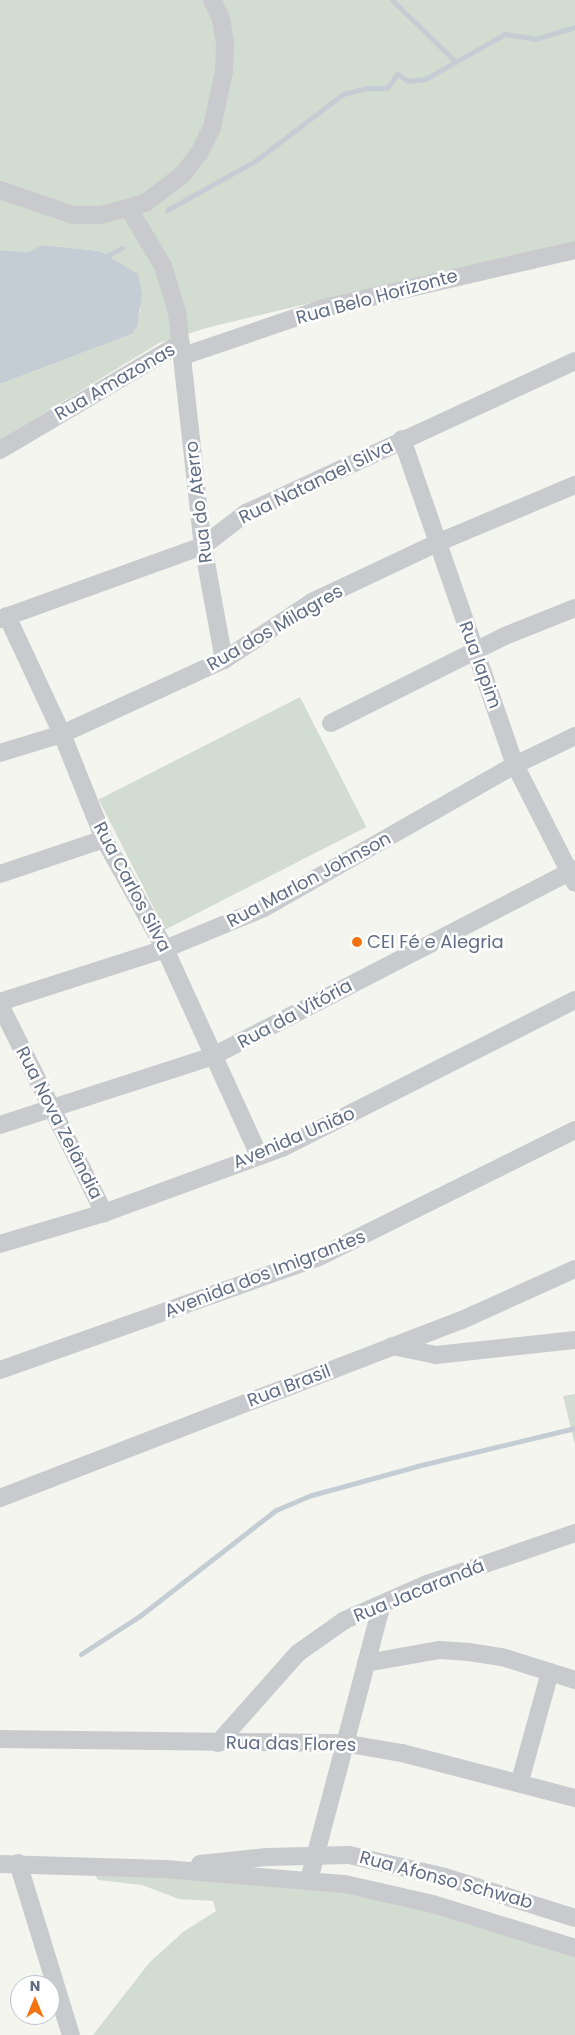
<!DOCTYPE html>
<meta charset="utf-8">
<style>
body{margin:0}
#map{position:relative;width:575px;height:2035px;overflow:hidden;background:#f4f5ef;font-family:Poppins,sans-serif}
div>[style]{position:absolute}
.green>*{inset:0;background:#d3dcd0;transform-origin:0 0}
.water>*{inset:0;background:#c5cdd4}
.stream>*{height:5px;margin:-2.5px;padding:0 2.5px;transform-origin:2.5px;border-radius:2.5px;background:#c5cdd4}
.minor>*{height:18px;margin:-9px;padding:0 9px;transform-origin:9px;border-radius:9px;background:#c8cace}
.dots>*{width:14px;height:14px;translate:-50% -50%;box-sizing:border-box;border:2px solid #fff;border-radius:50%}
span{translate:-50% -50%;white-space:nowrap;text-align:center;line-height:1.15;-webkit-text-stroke:5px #fff;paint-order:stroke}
.street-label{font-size:18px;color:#606d84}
.poi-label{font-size:18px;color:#606d84}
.left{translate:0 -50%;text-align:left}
.north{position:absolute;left:10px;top:1975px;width:50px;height:50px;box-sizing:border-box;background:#fff;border:1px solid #bfc5ce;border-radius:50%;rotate:0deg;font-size:14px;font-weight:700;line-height:20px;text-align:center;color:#606d84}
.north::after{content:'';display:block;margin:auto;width:18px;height:22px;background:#f47310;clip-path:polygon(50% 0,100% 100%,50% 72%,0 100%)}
</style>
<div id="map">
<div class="green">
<div style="clip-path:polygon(0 0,575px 0,575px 244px,410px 279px,210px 327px,159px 343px,0 440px,0 384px,132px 334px,141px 309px,100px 251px,43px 245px,28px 252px,0 250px)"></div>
<div style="left:300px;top:697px;width:146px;height:226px;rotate:63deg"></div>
<div style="clip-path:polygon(575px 1394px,575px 1445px,563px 1396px)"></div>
<div style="clip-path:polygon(93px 1872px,364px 1891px,575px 1953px,575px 2035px,93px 2035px,149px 1963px,183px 1932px,216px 1911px,213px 1901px,179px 1899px,142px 1885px,98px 1880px)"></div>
</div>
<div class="water">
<div style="clip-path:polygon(42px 245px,100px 251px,138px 274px,142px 294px,137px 327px,132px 334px,0 384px,0 250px,28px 252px)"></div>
</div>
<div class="stream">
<div style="left:392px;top:0;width:89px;rotate:44.1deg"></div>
<div style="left:167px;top:210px;width:101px;rotate:-29.1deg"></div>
<div style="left:255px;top:161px;width:111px;rotate:-37.3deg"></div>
<div style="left:343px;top:94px;width:25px;rotate:-14deg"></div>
<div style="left:367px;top:88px;width:20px"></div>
<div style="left:387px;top:88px;width:17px;rotate:-54deg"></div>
<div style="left:397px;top:74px;width:13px;rotate:32deg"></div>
<div style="left:408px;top:81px;width:17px;rotate:-7deg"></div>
<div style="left:425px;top:79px;width:92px;rotate:-29.4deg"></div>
<div style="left:505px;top:34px;width:30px;rotate:9deg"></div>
<div style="left:535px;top:39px;width:42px;rotate:-16.7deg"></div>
<div style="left:104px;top:257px;width:20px;rotate:-27deg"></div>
<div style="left:81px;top:1654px;width:72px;rotate:-33deg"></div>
<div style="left:141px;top:1615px;width:171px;rotate:-37.9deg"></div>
<div style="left:276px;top:1510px;width:39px;rotate:-23deg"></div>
<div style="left:312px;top:1495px;width:109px;rotate:-15.4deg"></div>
<div style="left:417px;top:1466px;width:163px;rotate:-13.5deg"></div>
</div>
<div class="minor">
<div style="left:0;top:190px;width:77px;rotate:18.9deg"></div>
<div style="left:73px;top:215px;width:28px"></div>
<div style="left:101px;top:215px;width:46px;rotate:-15.3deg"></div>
<div style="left:145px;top:203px;width:46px;rotate:-37.1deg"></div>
<div style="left:182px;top:175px;width:28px;rotate:-52deg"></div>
<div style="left:199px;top:153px;width:29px;rotate:-63deg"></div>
<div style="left:212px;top:127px;width:57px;rotate:-77.9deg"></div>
<div style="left:224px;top:71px;width:28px;rotate:-88deg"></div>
<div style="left:225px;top:43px;width:24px;rotate:-99deg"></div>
<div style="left:221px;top:19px;width:21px;rotate:-115deg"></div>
<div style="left:129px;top:209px;width:66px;rotate:59.2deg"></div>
<div style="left:163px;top:266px;width:48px;rotate:73.1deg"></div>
<div style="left:177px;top:312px;width:235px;rotate:83.7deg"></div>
<div style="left:203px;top:546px;width:116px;rotate:79.6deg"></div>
<div style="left:183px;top:356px;width:149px;rotate:-18.8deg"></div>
<div style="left:324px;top:308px;width:258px;rotate:-13deg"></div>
<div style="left:402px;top:439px;width:345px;rotate:70.9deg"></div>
<div style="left:515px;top:765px;width:132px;rotate:63deg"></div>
<div style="left:0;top:450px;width:210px;rotate:-30.6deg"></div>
<div style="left:7px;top:616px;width:130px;rotate:65deg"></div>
<div style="left:62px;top:734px;width:113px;rotate:68.2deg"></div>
<div style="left:104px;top:839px;width:126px;rotate:61deg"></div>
<div style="left:165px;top:949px;width:226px;rotate:65.5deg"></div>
<div style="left:0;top:619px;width:216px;rotate:-19.8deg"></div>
<div style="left:203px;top:546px;width:54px;rotate:-37.5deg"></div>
<div style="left:246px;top:513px;width:362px;rotate:-24.8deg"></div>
<div style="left:331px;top:723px;width:195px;rotate:-26.6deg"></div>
<div style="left:505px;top:636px;width:75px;rotate:-21.8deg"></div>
<div style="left:0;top:753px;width:65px;rotate:-17deg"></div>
<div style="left:62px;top:734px;width:178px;rotate:-24.6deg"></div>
<div style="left:224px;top:660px;width:105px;rotate:-33.4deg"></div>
<div style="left:312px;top:602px;width:138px;rotate:-25.3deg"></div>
<div style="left:437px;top:543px;width:150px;rotate:-22.8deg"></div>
<div style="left:0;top:874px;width:110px;rotate:-18.6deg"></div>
<div style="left:0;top:1002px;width:173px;rotate:-17.8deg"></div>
<div style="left:165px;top:949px;width:107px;rotate:-22.5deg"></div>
<div style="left:264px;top:908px;width:289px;rotate:-29.7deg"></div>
<div style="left:515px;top:765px;width:67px;rotate:-25.8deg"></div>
<div style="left:0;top:1005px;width:233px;rotate:63.4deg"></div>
<div style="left:0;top:1125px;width:224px;rotate:-17.9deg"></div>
<div style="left:213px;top:1056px;width:407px;rotate:-27.3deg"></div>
<div style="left:0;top:1244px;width:109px;rotate:-16.6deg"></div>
<div style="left:104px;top:1213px;width:189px;rotate:-20.1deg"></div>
<div style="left:282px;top:1148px;width:328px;rotate:-26.8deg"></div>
<div style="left:392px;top:1346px;width:45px;rotate:11.6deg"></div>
<div style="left:436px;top:1355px;width:140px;rotate:-6.2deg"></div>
<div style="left:0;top:1370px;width:336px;rotate:-19.5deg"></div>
<div style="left:317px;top:1258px;width:288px;rotate:-26.4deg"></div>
<div style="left:0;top:1498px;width:495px;rotate:-21.1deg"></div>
<div style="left:462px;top:1320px;width:124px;rotate:-24.3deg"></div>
<div style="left:366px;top:1663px;width:75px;rotate:-10deg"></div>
<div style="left:440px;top:1650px;width:29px;rotate:4deg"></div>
<div style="left:469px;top:1652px;width:33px;rotate:9deg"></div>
<div style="left:502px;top:1657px;width:77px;rotate:17.5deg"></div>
<div style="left:0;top:1739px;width:343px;rotate:0.7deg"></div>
<div style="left:343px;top:1743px;width:60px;rotate:9.6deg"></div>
<div style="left:402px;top:1753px;width:179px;rotate:14.6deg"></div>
<div style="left:218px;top:1743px;width:120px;rotate:-48.4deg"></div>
<div style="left:298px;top:1653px;width:57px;rotate:-35.1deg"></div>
<div style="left:345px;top:1620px;width:90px;rotate:-23.7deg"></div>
<div style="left:427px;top:1584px;width:157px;rotate:-19deg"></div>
<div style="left:520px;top:1781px;width:113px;rotate:-74.6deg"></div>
<div style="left:18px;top:1863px;width:180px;rotate:72.9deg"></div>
<div style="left:0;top:1864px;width:165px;rotate:1.7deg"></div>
<div style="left:165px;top:1869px;width:181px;rotate:4.8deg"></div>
<div style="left:345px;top:1884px;width:90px;rotate:12.8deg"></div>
<div style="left:433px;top:1904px;width:149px;rotate:17.2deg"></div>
<div style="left:200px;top:1864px;width:67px;rotate:-6deg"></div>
<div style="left:267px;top:1857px;width:82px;rotate:-1.4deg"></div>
<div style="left:349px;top:1855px;width:98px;rotate:12.9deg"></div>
<div style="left:445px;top:1877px;width:136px;rotate:17.5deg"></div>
<div style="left:309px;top:1880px;width:285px;rotate:-75.2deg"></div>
</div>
<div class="dots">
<div style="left:357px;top:942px;background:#f47310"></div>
</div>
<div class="street-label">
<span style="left:377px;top:297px;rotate:-15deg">Rua Belo Horizonte</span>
<span style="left:115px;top:382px;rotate:-30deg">Rua Amazonas</span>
<span style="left:316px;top:482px;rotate:-26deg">Rua Natanael Silva</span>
<span style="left:199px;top:502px;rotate:-97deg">Rua do Aterro</span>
<span style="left:275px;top:628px;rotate:-30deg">Rua dos Milagres</span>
<span style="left:480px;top:665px;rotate:70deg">Rua Iapim</span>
<span style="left:309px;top:880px;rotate:-28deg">Rua Marlon Johnson</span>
<span style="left:132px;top:887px;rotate:62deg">Rua Carlos Silva</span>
<span style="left:295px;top:1014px;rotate:-28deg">Rua da Vitória</span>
<span style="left:59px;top:1123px;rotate:63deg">Rua Nova Zelândia</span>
<span style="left:294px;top:1138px;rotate:-23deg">Avenida União</span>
<span style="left:265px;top:1274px;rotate:-21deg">Avenida dos Imigrantes</span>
<span style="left:289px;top:1386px;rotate:-21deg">Rua Brasil</span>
<span style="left:419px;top:1591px;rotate:-22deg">Rua Jacarandá</span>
<span style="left:291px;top:1744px;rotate:1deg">Rua das Flores</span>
<span style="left:446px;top:1880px;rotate:15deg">Rua Afonso Schwab</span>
</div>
<div class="poi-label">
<span class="left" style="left:367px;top:942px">CEI Fé e Alegria</span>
</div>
<div class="north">N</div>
</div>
